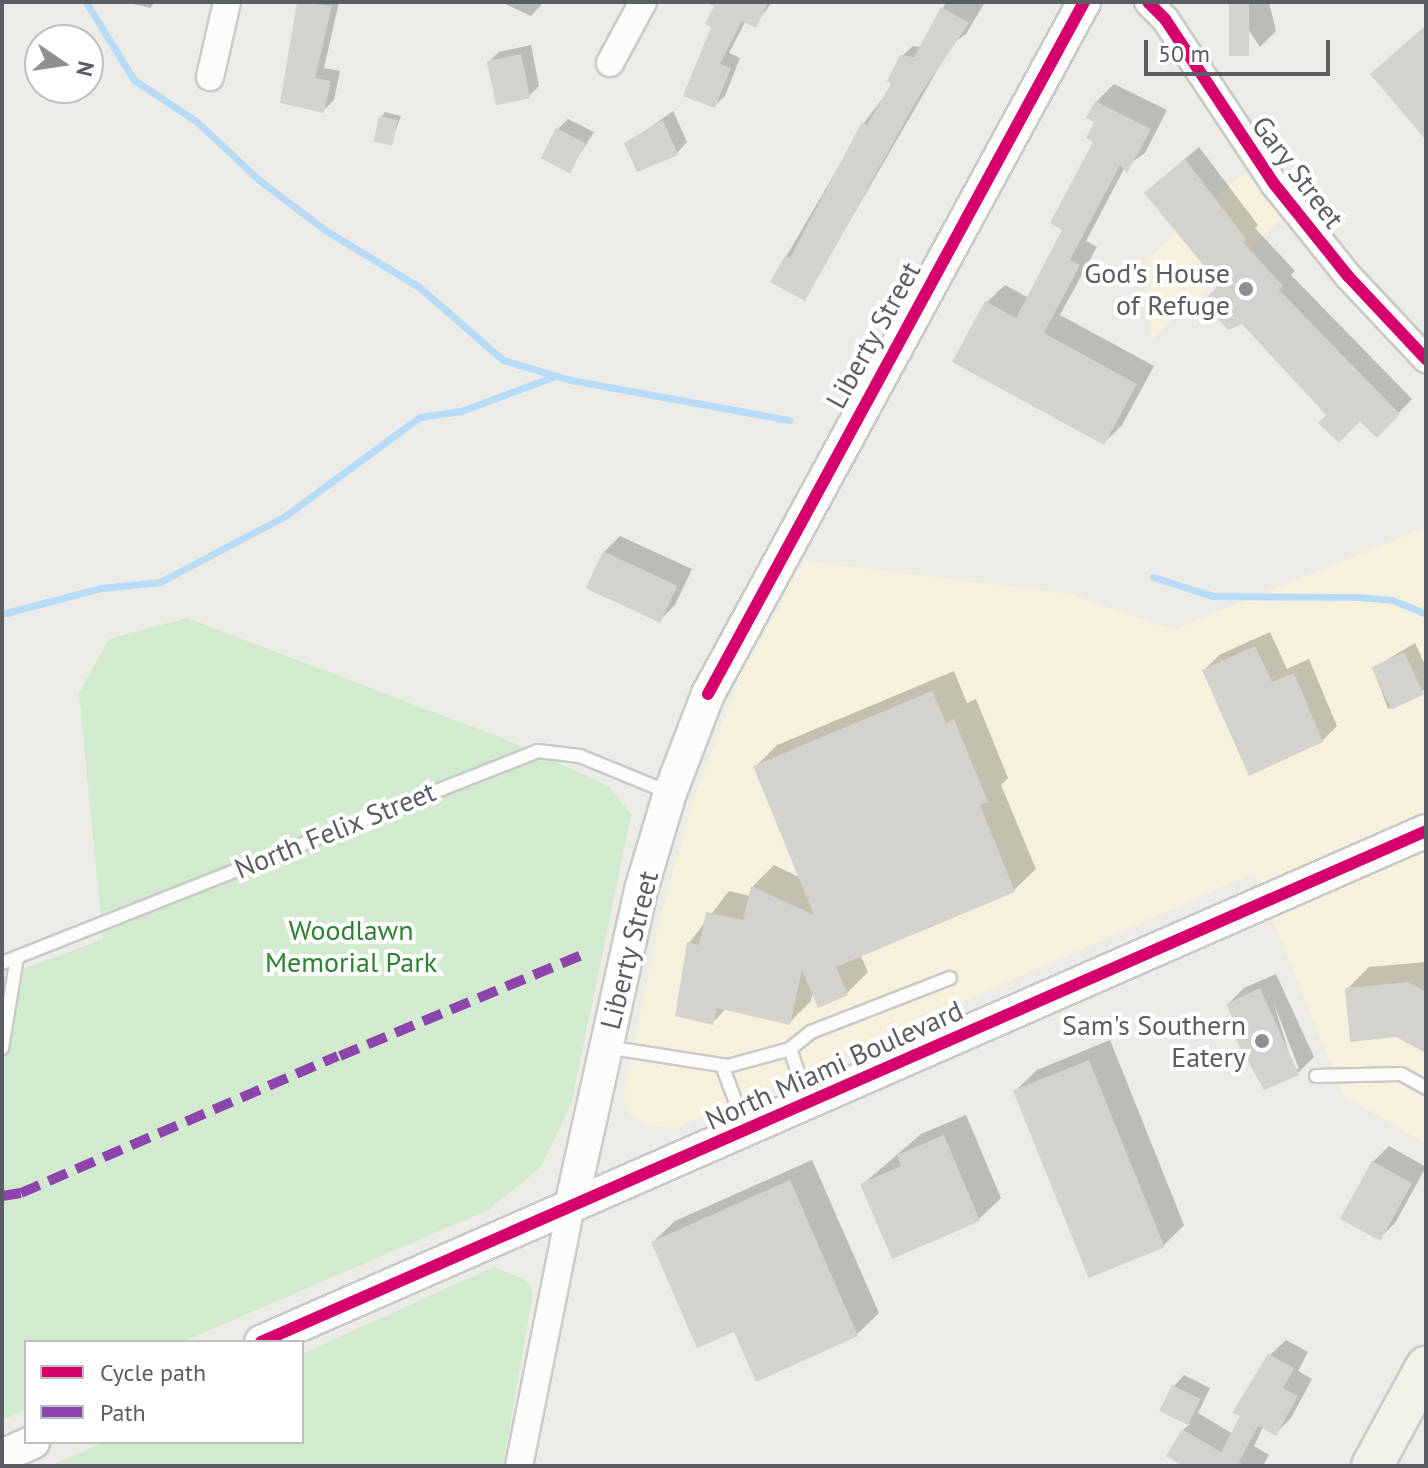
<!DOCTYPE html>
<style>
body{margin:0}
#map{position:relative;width:1428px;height:1468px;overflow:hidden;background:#ecebe5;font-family:"PT Sans",sans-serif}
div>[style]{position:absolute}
.commercial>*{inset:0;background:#f6f1dd}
.green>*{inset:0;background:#d2eace}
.shadow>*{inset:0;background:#0003}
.stream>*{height:7px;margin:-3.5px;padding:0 3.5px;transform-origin:3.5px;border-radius:3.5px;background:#b8dcf7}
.building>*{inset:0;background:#d3d2cf;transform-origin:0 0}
.roads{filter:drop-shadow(2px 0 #c9cac9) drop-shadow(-2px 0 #c9cac9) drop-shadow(0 2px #c9cac9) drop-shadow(0 -2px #c9cac9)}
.service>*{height:12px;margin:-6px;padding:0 6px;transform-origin:6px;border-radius:6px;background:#fcfcfb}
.minor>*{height:26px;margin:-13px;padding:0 13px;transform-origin:13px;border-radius:13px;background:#fcfcfb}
.tertiary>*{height:32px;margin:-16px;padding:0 16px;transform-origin:16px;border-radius:16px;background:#fcfcfb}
.primary>*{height:40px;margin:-20px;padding:0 20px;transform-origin:20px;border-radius:20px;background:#f2f1e7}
.quiet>*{height:10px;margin-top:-5px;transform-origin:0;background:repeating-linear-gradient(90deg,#8e44ad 0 20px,transparent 0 30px)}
.cycleway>*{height:12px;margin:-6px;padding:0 6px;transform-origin:6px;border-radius:6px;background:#d6006c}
.dots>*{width:22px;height:22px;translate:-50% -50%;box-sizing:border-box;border:4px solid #fff;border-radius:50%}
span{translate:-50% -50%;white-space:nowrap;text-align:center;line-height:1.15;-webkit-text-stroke:8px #fff;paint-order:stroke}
.street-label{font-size:28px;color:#5a5e64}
.poi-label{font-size:28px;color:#5a5e64}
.right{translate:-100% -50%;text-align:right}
.park-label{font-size:28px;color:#2c8231}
.frame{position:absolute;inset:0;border:4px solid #5a5e64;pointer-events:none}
.legend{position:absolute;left:24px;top:1340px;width:280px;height:104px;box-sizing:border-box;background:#fff;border:2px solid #bdbfc1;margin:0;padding:10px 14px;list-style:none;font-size:24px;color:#5a5e64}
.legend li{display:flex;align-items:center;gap:16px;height:40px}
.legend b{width:40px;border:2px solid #bdbfc1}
.north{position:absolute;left:24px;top:24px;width:80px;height:80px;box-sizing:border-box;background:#fff;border:2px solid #bdbfc1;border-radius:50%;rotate:103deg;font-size:22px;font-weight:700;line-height:32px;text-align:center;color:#5a5e64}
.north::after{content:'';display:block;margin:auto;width:28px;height:36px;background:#8d8f91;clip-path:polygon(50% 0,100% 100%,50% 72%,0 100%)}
.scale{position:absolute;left:1144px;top:40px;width:186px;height:36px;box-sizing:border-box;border:4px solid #5a5e64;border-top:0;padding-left:10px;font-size:24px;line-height:28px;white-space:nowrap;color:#5a5e64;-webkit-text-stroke:6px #fff;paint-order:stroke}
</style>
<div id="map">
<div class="commercial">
<div style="clip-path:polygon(1245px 172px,1283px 217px,1151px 340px,1149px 258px)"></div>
<div style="clip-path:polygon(1426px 527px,1426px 1144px,1343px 1095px,1254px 873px,679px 1127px,650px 1126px,629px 1115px,624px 1094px,661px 913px,692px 804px,737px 684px,804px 561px,1069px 594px,1173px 630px)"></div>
</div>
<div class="green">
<div style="clip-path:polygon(187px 618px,504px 739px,609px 786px,631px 815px,572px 1101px,541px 1167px,488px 1210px,182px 1342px,26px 1342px,26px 1409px,2px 1420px,2px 977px,103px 939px,79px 693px,109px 639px)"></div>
<div style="clip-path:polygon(493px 1267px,526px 1280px,533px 1294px,503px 1466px,50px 1466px,104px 1442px,302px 1442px,302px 1354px)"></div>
</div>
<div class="shadow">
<div style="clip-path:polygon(126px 2px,155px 2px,150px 8px)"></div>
<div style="clip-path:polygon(301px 2px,339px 2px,324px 68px,340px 71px,334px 100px,324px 110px,282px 102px)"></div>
<div style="clip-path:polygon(501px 2px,544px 2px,531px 16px)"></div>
<div style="clip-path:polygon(717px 2px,772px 2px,755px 25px,746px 20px,729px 53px,740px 58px,725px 96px,714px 106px)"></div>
<div style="clip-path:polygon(946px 2px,985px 2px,966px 34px,953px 43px,805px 298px,786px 257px,864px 123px,894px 83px,902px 56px,913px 46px,922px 47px)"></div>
<div style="clip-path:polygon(1230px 2px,1269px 2px,1276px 31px,1260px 47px)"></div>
<div style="clip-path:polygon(531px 45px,539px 86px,529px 96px,489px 62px,499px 52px)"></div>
<div style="clip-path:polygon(1114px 84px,1167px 110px,1145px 153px,1125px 167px,1086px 241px,1097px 247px,1060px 315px,1154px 366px,1122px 425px,1104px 443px,987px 302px,1005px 285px,1029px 298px,1065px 229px,1095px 141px,1096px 102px)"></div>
<div style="clip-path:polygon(673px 111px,687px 142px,677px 153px,627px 144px)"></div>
<div style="clip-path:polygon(385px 112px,401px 116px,391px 143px,381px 117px)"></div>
<div style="clip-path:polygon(568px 119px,594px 132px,569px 171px,558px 129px)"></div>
<div style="clip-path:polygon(1199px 147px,1258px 225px,1255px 228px,1295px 271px,1291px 275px,1412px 399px,1377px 435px,1360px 419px,1329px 415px,1222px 284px,1160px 180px)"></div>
<div style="clip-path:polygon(620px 536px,692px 569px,675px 605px,659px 621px,604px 552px)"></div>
<div style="clip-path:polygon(1270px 632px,1287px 669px,1309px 659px,1337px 726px,1322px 741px,1204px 670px,1219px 655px)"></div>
<div style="clip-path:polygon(1415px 643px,1426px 667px,1426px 689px,1388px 709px,1373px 668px)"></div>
<div style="clip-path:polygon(954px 671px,967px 703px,976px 699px,1008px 778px,1001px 785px,1036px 869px,1014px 890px,860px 954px,868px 972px,847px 993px,813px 991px,811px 1001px,789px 1023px,726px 1009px,712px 1023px,689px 943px,729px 891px,750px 896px,752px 887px,774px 865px,801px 878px,756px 766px,777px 745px)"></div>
<div style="clip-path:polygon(1426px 962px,1426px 1051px,1347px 989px,1369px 967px)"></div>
<div style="clip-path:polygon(evenodd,1276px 974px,1314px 1057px,1298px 1073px,1236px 1037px,1240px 1032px,1228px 1004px,1244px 988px,1276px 974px,1273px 1001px,1299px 1069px,1294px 1069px,1273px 1001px)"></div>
<div style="clip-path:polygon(1110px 1040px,1184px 1225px,1162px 1247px,1015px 1091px,1037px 1070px)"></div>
<div style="clip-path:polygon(966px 1115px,1001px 1198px,979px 1219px,863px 1184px,921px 1134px)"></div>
<div style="clip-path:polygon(1389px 1146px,1426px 1167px,1395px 1223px,1379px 1239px,1373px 1162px)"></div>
<div style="clip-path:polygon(812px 1160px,879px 1313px,857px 1334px,735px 1330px,653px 1242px,675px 1221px)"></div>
<div style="clip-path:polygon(1286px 1340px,1308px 1352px,1298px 1371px,1312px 1379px,1291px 1418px,1275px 1434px,1263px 1427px,1254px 1446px,1269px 1455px,1263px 1466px,1187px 1466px,1183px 1430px,1190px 1424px,1162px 1410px,1174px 1386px,1184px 1375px,1210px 1388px,1198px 1413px,1233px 1434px,1269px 1356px)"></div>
</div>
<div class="stream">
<div style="left:86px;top:2px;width:92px;rotate:58.4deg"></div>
<div style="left:134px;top:80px;width:74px;rotate:33.5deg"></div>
<div style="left:196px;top:121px;width:86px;rotate:43.1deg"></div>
<div style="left:259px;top:180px;width:83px;rotate:37.1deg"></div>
<div style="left:325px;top:230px;width:110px;rotate:31.2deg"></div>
<div style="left:419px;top:287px;width:111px;rotate:41deg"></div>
<div style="left:503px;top:360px;width:71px;rotate:16.4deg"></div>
<div style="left:571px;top:380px;width:222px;rotate:10.4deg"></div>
<div style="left:1153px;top:577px;width:63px;rotate:17.6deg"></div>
<div style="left:1213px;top:596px;width:146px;rotate:0.4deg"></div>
<div style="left:1359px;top:597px;width:33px;rotate:5deg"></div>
<div style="left:1392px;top:600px;width:37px;rotate:22deg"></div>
<div style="left:2px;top:614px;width:102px;rotate:-14.7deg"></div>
<div style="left:101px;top:588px;width:59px;rotate:-5.8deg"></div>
<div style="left:160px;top:582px;width:141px;rotate:-27.8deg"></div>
<div style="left:285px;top:516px;width:167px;rotate:-36.3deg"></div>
<div style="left:420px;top:417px;width:41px;rotate:-8.3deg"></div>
<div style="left:461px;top:411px;width:98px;rotate:-20.3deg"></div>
</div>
<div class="building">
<div style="clip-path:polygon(297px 2px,332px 6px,315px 78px,331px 81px,324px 113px,280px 103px)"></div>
<div style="clip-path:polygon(705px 2px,768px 2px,756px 28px,742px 21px,720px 64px,731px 68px,715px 108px,683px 96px,711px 27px,705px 24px,714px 6px)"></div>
<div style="left:1229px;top:2px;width:20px;height:54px"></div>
<div style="clip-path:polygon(941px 7px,969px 23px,918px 98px,805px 301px,770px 282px,785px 256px,790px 258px,862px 122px,867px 125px,891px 84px,887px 81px,900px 55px,914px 57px)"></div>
<div style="clip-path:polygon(1426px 25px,1426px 140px,1370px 74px)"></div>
<div style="left:521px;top:54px;width:45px;height:35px;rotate:78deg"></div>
<div style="clip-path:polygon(1095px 101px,1151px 129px,1127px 173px,1120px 165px,1070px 260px,1080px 265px,1044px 333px,1137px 384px,1104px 445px,952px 362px,985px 301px,1016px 318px,1062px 230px,1050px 223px,1093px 142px,1086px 138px,1094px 122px,1086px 118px)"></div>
<div style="left:379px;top:116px;width:19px;height:26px;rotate:12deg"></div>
<div style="clip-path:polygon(663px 120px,678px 155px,637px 172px,624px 143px)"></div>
<div style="left:556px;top:128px;width:33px;height:34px;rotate:27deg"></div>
<div style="clip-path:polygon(1185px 159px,1246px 239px,1243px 242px,1283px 286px,1279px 290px,1400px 414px,1377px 438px,1360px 421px,1339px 443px,1318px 423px,1326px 415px,1242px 324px,1228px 330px,1203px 302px,1219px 284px,1144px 193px)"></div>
<div style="left:603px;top:551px;width:82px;height:41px;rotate:25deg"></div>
<div style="clip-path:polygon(1255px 646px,1272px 682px,1294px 673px,1323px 742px,1249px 776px,1202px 670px)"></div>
<div style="left:1404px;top:652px;width:47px;height:36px;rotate:65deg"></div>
<div style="clip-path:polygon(932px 691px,946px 723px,954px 719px,988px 802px,980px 805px,1015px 892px,836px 967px,848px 995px,818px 1008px,802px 970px,790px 1025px,717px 1008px,713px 1025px,675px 1016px,687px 942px,699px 945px,706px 912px,743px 920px,751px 886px,814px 915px,753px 766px)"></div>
<div style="clip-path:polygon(1408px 982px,1426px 992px,1426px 1053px,1396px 1037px,1350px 1042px,1345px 988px)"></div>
<div style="clip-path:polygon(1260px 988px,1299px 1075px,1264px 1090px,1234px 1036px,1239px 1034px,1226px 1004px)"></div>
<div style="left:1089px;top:1060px;width:202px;height:82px;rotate:68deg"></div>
<div style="clip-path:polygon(944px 1135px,980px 1221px,892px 1259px,860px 1184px,901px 1166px,897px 1155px)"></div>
<div style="left:1372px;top:1161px;width:46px;height:66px;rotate:29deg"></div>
<div style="clip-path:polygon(790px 1180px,858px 1336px,756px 1382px,734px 1332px,697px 1348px,651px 1242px)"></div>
<div style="clip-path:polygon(1268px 1354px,1294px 1368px,1283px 1388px,1298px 1396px,1276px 1436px,1258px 1426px,1239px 1462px,1245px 1466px,1183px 1466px,1166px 1456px,1182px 1429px,1221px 1452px,1240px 1416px,1232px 1413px)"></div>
<div style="left:1172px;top:1385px;width:32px;height:29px;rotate:26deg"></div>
</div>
<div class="roads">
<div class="service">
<div style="left:2px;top:963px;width:576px;rotate:-21.58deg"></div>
<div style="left:538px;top:751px;width:42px;rotate:6.8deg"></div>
<div style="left:580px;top:756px;width:97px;rotate:22.3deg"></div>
<div style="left:606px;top:1047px;width:123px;rotate:8.9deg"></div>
<div style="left:728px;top:1066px;width:64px;rotate:-15.3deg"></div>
<div style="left:790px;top:1049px;width:27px;rotate:-39deg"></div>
<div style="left:811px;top:1032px;width:149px;rotate:-21.2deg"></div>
<div style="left:2px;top:1048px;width:92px;rotate:-80.6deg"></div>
<div style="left:790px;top:1049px;width:53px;rotate:71.2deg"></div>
<div style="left:722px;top:1065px;width:69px;rotate:69.7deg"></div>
<div style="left:1316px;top:1076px;width:85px;rotate:-1.3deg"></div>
<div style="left:1401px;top:1074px;width:29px;rotate:29deg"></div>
</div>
<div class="minor">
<div style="left:1148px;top:2px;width:24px;rotate:45deg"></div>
<div style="left:1165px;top:19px;width:199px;rotate:56.5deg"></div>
<div style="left:1275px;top:185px;width:117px;rotate:51.3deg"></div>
<div style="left:1348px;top:276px;width:114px;rotate:46.8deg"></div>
<div style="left:610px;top:63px;width:69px;rotate:-61.6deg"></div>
<div style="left:210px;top:77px;width:77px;rotate:-77.2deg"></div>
<div style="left:519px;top:1466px;width:265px;rotate:-78.7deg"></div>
</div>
<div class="tertiary">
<div style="left:571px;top:1206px;width:324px;rotate:-77.5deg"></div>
<div style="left:641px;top:890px;width:101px;rotate:-73.4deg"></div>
<div style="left:670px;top:793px;width:106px;rotate:-69deg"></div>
<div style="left:708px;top:694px;width:788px;rotate:-61.48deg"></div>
<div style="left:261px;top:1342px;width:1272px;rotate:-23.68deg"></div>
<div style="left:2px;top:1456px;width:34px;rotate:-24deg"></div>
</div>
<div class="primary">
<div style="left:1372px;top:1466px;width:113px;rotate:-61.4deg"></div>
</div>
</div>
<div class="quiet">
<div style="left:340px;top:1056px;width:261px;rotate:-22.7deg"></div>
<div style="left:2px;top:1196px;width:19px;rotate:-9deg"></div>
<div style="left:21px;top:1193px;width:345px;rotate:-23.4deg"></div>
</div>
<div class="cycleway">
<div style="left:1148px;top:2px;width:24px;rotate:45deg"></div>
<div style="left:1165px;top:19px;width:199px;rotate:56.5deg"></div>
<div style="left:1275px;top:185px;width:117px;rotate:51.3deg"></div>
<div style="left:1348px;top:276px;width:114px;rotate:46.8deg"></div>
<div style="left:708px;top:694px;width:788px;rotate:-61.48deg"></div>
<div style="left:261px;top:1342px;width:1272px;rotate:-23.68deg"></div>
</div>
<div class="dots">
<div style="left:1246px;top:289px;background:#8d8f91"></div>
<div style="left:1262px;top:1041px;background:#8d8f91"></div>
</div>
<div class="street-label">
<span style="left:1298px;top:172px;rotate:53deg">Gary Street</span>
<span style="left:873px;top:335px;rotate:-61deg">Liberty Street</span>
<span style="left:335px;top:830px;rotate:-22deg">North Felix Street</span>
<span style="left:629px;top:950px;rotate:-76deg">Liberty Street</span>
<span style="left:834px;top:1065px;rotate:-24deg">North Miami Boulevard</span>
</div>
<div class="poi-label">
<span class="right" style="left:1230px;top:289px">God's House<br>of Refuge</span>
<span class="right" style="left:1246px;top:1041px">Sam's Southern<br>Eatery</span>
</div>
<div class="park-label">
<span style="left:351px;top:946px">Woodlawn<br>Memorial Park</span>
</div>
<div class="frame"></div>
<ul class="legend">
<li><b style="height:10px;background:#d6006c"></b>Cycle path</li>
<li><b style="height:10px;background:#8e44ad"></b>Path</li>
</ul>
<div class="north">N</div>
<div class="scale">50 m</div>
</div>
